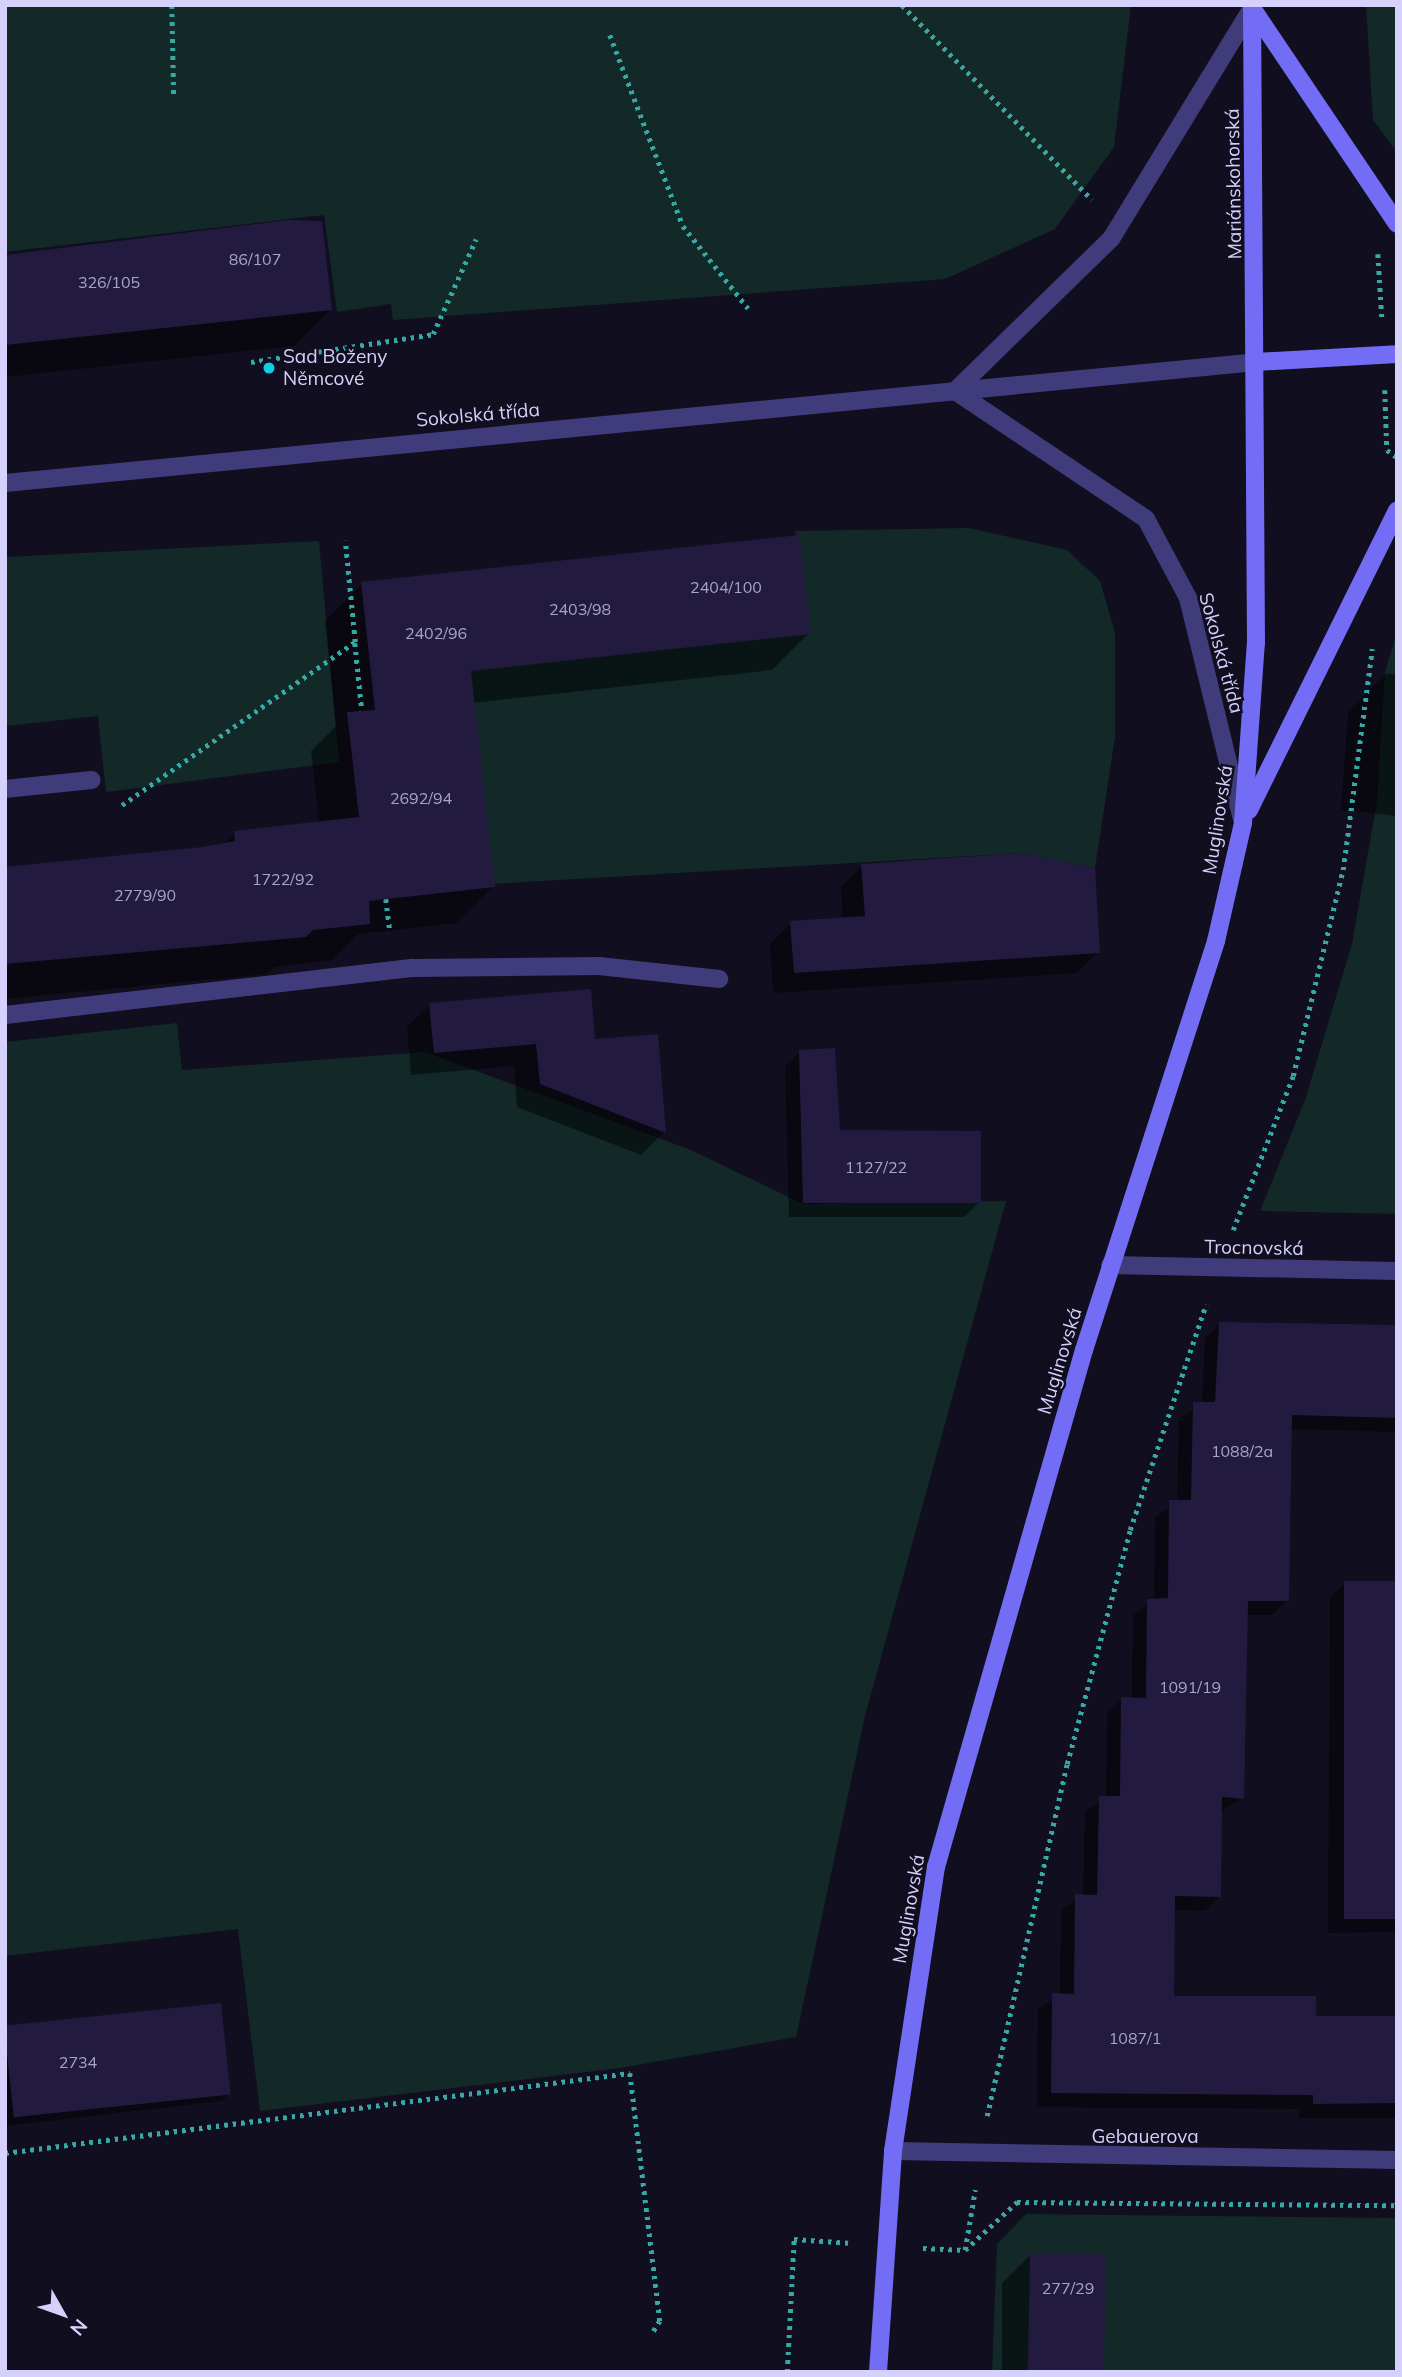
<!DOCTYPE html>
<meta charset="utf-8">
<style>
body{margin:0}
#map{position:relative;width:1402px;height:2377px;overflow:hidden;background:#110e1f;font-family:Mulish,sans-serif}
div>[style]{position:absolute}
.green>*{inset:0;background:#122928}
.shadow>*{inset:0;background:#0007}
.building>*{inset:0;background:#231b3f;transform-origin:0 0}
.path>*{height:4.5px;margin-top:-2.25px;transform-origin:0;background:repeating-linear-gradient(90deg,#36a9a4 0 3.5px,transparent 0 8.5px)}
.lane>*{height:18px;margin:-9px;padding:0 9px;transform-origin:9px;border-radius:9px;background:#403c7b}
.street>*{height:18px;margin:-9px;padding:0 9px;transform-origin:9px;border-radius:9px;background:#403c7b}
.secondary>*{height:18px;margin:-9px;padding:0 9px;transform-origin:9px;border-radius:9px;background:#736df5}
.dots>*{width:19px;height:19px;translate:-50% -50%;box-sizing:border-box;border:4px solid #110e1f;border-radius:50%}
span{translate:-50% -50%;white-space:nowrap;text-align:center;line-height:1.15;-webkit-text-stroke:5px #110e1f;paint-order:stroke}
.number-label{font-size:16px;color:#a8a3cd}
.number-label span{-webkit-text-stroke-width:0}
.street-label{font-size:19px;color:#d5d0fc}
.poi-label{font-size:19px;color:#d5d0fc}
.left{translate:0 -50%;text-align:left}
.frame{position:absolute;inset:0;border:7px solid #d5d0fc;pointer-events:none}
.north{position:absolute;left:28px;top:2279px;width:70px;height:70px;-webkit-text-stroke:5px #110e1f;paint-order:stroke;rotate:130deg;font-size:19px;font-weight:700;line-height:28px;text-align:center;color:#d5d0fc}
.north::after{content:'';display:block;margin:auto;width:24px;height:32px;background:#d5d0fc;clip-path:polygon(50% 0,100% 100%,50% 72%,0 100%)}
</style>
<div id="map">
<div class="green">
<div style="clip-path:polygon(5px 5px,1131px 5px,1114px 147px,1055px 229px,945px 279px,393px 320px,391px 304px,337px 312px,324px 215px,5px 252px)"></div>
<div style="clip-path:polygon(1366px 5px,1397px 5px,1397px 152px,1373px 120px)"></div>
<div style="clip-path:polygon(969px 528px,1067px 550px,1100px 581px,1115px 633px,1115px 737px,1095px 868px,1023px 853px,492px 884px,468px 668px,806px 628px,795px 531px)"></div>
<div style="clip-path:polygon(319px 541px,339px 762px,106px 792px,98px 716px,5px 726px,5px 557px)"></div>
<div style="clip-path:polygon(1397px 632px,1397px 1214px,1260px 1211px,1305px 1100px,1352px 944px,1377px 801px,1385px 672px)"></div>
<div style="clip-path:polygon(177px 1023px,182px 1070px,425px 1052px,691px 1150px,803px 1204px,1006px 1201px,865px 1716px,796px 2037px,620px 2068px,260px 2111px,238px 1929px,5px 1956px,5px 1042px)"></div>
<div style="clip-path:polygon(1026px 2214px,1397px 2218px,1397px 2372px,992px 2372px,997px 2244px)"></div>
</div>
<div class="shadow">
<div style="clip-path:polygon(5px 257px,331px 309px,294px 346px,5px 377px)"></div>
<div style="clip-path:polygon(362px 584px,809px 633px,772px 670px,472px 703px,494px 886px,456px 923px,358px 934px,332px 960px,274px 967px,267px 974px,5px 999px,5px 869px,222px 845px,235px 833px,319px 823px,311px 751px,336px 726px,325px 621px)"></div>
<div style="clip-path:polygon(1386px 674px,1397px 674px,1397px 816px,1341px 810px,1348px 711px)"></div>
<div style="clip-path:polygon(862px 866px,1098px 952px,1077px 973px,773px 993px,770px 944px,791px 923px,843px 919px,841px 887px)"></div>
<div style="clip-path:polygon(430px 1005px,593px 1041px,657px 1036px,664px 1132px,641px 1155px,517px 1107px,514px 1066px,411px 1075px,407px 1027px)"></div>
<div style="clip-path:polygon(800px 1052px,839px 1131px,979px 1202px,964px 1217px,789px 1217px,785px 1066px)"></div>
<div style="clip-path:polygon(1220px 1324px,1397px 1326px,1397px 1432px,1290px 1429px,1287px 1600px,1272px 1615px,1246px 1615px,1243px 1798px,1220px 1812px,1219px 1896px,1205px 1911px,1174px 1910px,1173px 1997px,1314px 2017px,1397px 2017px,1397px 2118px,1299px 2118px,1299px 2109px,1037px 2107px,1038px 2009px,1060px 1995px,1061px 1910px,1083px 1896px,1085px 1812px,1106px 1798px,1107px 1713px,1122px 1699px,1132px 1699px,1133px 1615px,1154px 1600px,1155px 1517px,1177px 1502px,1179px 1419px,1202px 1404px,1205px 1338px)"></div>
<div style="clip-path:polygon(1345px 1583px,1397px 1583px,1397px 1932px,1328px 1933px,1330px 1597px)"></div>
<div style="clip-path:polygon(5px 2031px,229px 2093px,222px 2101px,5px 2126px)"></div>
<div style="clip-path:polygon(1031px 2254px,1103px 2372px,1002px 2372px,1002px 2283px)"></div>
</div>
<div class="building">
<div style="clip-path:polygon(289px 220px,322px 221px,332px 310px,5px 345px,5px 255px)"></div>
<div style="clip-path:polygon(800px 535px,811px 634px,471px 671px,495px 887px,369px 901px,370px 924px,313px 930px,306px 937px,5px 964px,5px 867px,202px 847px,235px 841px,234px 831px,359px 817px,347px 712px,375px 710px,361px 582px)"></div>
<div style="clip-path:polygon(1023px 853px,1095px 868px,1100px 953px,794px 973px,790px 921px,865px 916px,861px 864px)"></div>
<div style="clip-path:polygon(591px 989px,595px 1039px,658px 1034px,666px 1133px,540px 1084px,536px 1044px,434px 1053px,429px 1003px)"></div>
<div style="clip-path:polygon(835px 1048px,840px 1130px,981px 1131px,981px 1203px,803px 1203px,799px 1050px)"></div>
<div style="clip-path:polygon(1219px 1322px,1397px 1325px,1397px 1418px,1292px 1415px,1289px 1601px,1248px 1601px,1244px 1799px,1222px 1797px,1221px 1897px,1175px 1896px,1174px 1996px,1316px 1996px,1316px 2016px,1397px 2016px,1397px 2103px,1313px 2104px,1313px 2095px,1051px 2093px,1052px 1993px,1074px 1994px,1075px 1894px,1097px 1895px,1099px 1796px,1120px 1796px,1121px 1697px,1146px 1698px,1147px 1599px,1168px 1598px,1169px 1500px,1191px 1500px,1193px 1402px,1215px 1402px)"></div>
<div style="left:1344px;top:1581px;width:53px;height:338px"></div>
<div style="left:221px;top:2003px;width:92px;height:218px;rotate:84deg"></div>
<div style="left:1030px;top:2253px;width:76px;height:119px;rotate:1deg"></div>
</div>
<div class="path">
<div style="left:172px;top:5px;width:93px;rotate:88.8deg"></div>
<div style="left:902px;top:5px;width:272px;rotate:45.7deg"></div>
<div style="left:610px;top:35px;width:204px;rotate:69.1deg"></div>
<div style="left:683px;top:226px;width:105px;rotate:51.6deg"></div>
<div style="left:1378px;top:254px;width:64px;rotate:86.4deg"></div>
<div style="left:251px;top:362px;width:184px;rotate:-8.7deg"></div>
<div style="left:433px;top:334px;width:104px;rotate:-65.6deg"></div>
<div style="left:1385px;top:390px;width:60px;rotate:88.1deg"></div>
<div style="left:1387px;top:450px;width:12px;rotate:35deg"></div>
<div style="left:355px;top:643px;width:68px;rotate:84.1deg"></div>
<div style="left:122px;top:805px;width:284px;rotate:-35deg"></div>
<div style="left:355px;top:642px;width:102px;rotate:-95.6deg"></div>
<div style="left:386px;top:899px;width:34px;rotate:83deg"></div>
<div style="left:1233px;top:1230px;width:165px;rotate:-68.7deg"></div>
<div style="left:1293px;top:1076px;width:212px;rotate:-76.4deg"></div>
<div style="left:1343px;top:870px;width:223px;rotate:-82.5deg"></div>
<div style="left:987px;top:2116px;width:361px;rotate:-77.2deg"></div>
<div style="left:1067px;top:1764px;width:242px;rotate:-74.9deg"></div>
<div style="left:1130px;top:1530px;width:238px;rotate:-71.4deg"></div>
<div style="left:5px;top:2153px;width:630px;rotate:-7.29deg"></div>
<div style="left:630px;top:2073px;width:250px;rotate:83.1deg"></div>
<div style="left:660px;top:2321px;width:15px;rotate:122deg"></div>
<div style="left:923px;top:2248px;width:42px;rotate:2.7deg"></div>
<div style="left:965px;top:2250px;width:71px;rotate:-42.7deg"></div>
<div style="left:1017px;top:2202px;width:380px;rotate:0.5deg"></div>
<div style="left:965px;top:2250px;width:61px;rotate:-80.5deg"></div>
<div style="left:787px;top:2372px;width:133px;rotate:-87deg"></div>
<div style="left:794px;top:2239px;width:58px;rotate:3.9deg"></div>
</div>
<div class="lane">
<div style="left:5px;top:789px;width:87px;rotate:-5.9deg"></div>
<div style="left:413px;top:968px;width:186px;rotate:-0.6deg"></div>
<div style="left:599px;top:966px;width:121px;rotate:6.2deg"></div>
</div>
<div class="street">
<div style="left:955px;top:391px;width:230px;rotate:33.8deg"></div>
<div style="left:1146px;top:519px;width:89px;rotate:62deg"></div>
<div style="left:1188px;top:598px;width:228px;rotate:76.3deg"></div>
<div style="left:955px;top:391px;width:218px;rotate:-44.3deg"></div>
<div style="left:1111px;top:239px;width:271px;rotate:-58.6deg"></div>
<div style="left:5px;top:483px;width:1257px;rotate:-5.52deg"></div>
<div style="left:5px;top:1015px;width:411px;rotate:-6.6deg"></div>
<div style="left:1110px;top:1265px;width:287px;rotate:1.2deg"></div>
<div style="left:893px;top:2151px;width:504px;rotate:1.02deg"></div>
</div>
<div class="secondary">
<div style="left:1252px;top:8px;width:260px;rotate:56.1deg"></div>
<div style="left:1256px;top:362px;width:141px;rotate:-3.2deg"></div>
<div style="left:1249px;top:810px;width:334px;rotate:-63.7deg"></div>
<div style="left:878px;top:2372px;width:222px;rotate:-86.1deg"></div>
<div style="left:893px;top:2151px;width:287px;rotate:-81.4deg"></div>
<div style="left:936px;top:1867px;width:538px;rotate:-74.03deg"></div>
<div style="left:1084px;top:1350px;width:430px;rotate:-72.1deg"></div>
<div style="left:1216px;top:941px;width:121px;rotate:-77.1deg"></div>
<div style="left:1243px;top:823px;width:180px;rotate:-85.9deg"></div>
<div style="left:1256px;top:643px;width:638px;rotate:-90.36deg"></div>
</div>
<div class="dots">
<div style="left:269px;top:368px;background:#10cee7"></div>
</div>
<div class="number-label">
<span style="left:255px;top:259px">86/107</span>
<span style="left:109px;top:282px">326/105</span>
<span style="left:726px;top:587px">2404/100</span>
<span style="left:580px;top:609px">2403/98</span>
<span style="left:436px;top:633px">2402/96</span>
<span style="left:421px;top:798px">2692/94</span>
<span style="left:283px;top:879px">1722/92</span>
<span style="left:145px;top:895px">2779/90</span>
<span style="left:876px;top:1167px">1127/22</span>
<span style="left:1242px;top:1451px">1088/2a</span>
<span style="left:1190px;top:1687px">1091/19</span>
<span style="left:1135px;top:2038px">1087/1</span>
<span style="left:78px;top:2062px">2734</span>
<span style="left:1068px;top:2288px">277/29</span>
</div>
<div class="street-label">
<span style="left:1234px;top:184px;rotate:-91deg">Mariánskohorská</span>
<span style="left:478px;top:415px;rotate:-5deg">Sokolská třída</span>
<span style="left:1221px;top:653px;rotate:75deg">Sokolská třída</span>
<span style="left:1218px;top:820px;rotate:-81deg">Muglinovská</span>
<span style="left:1254px;top:1248px;rotate:1deg">Trocnovská</span>
<span style="left:1060px;top:1361px;rotate:-73deg">Muglinovská</span>
<span style="left:909px;top:1909px;rotate:-80deg">Muglinovská</span>
<span style="left:1145px;top:2137px">Gebauerova</span>
</div>
<div class="poi-label">
<span class="left" style="left:283px;top:368px">Sad Boženy<br>Němcové</span>
</div>
<div class="frame"></div>
<div class="north">N</div>
</div>
